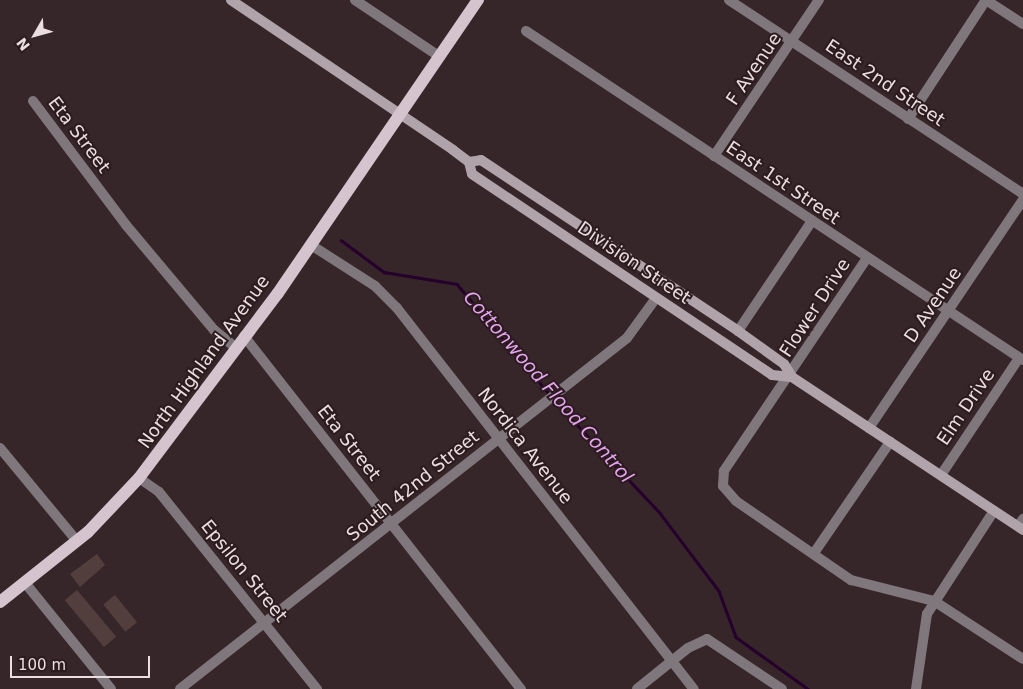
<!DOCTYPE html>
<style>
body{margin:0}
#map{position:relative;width:1023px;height:689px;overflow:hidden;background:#362529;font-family:"DejaVu Sans",sans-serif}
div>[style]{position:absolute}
.stream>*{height:2.5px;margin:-1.25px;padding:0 1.25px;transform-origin:1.25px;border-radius:1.25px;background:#25002c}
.building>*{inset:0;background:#523f3d;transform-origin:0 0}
.minor>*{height:10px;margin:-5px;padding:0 5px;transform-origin:5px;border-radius:5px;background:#7f777c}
.tertiary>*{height:10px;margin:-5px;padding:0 5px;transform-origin:5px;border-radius:5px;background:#7f777c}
.secondary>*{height:10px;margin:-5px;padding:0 5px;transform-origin:5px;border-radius:5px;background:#b0a3aa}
.primary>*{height:12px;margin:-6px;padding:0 6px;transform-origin:6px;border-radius:6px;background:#d5c4ce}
span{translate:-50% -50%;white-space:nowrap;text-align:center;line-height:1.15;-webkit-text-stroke:4px #2c1b1f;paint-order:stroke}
.street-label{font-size:18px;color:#eadee0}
.water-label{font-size:19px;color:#e6a5f1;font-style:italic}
.north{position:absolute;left:10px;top:10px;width:50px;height:50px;-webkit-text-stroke:4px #2c1b1f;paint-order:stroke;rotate:232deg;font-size:14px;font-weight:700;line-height:20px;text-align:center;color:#eadee0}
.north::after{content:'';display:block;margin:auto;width:18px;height:22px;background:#eadee0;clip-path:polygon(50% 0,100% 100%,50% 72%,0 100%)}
.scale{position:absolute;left:10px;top:656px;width:140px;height:22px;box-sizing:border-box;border:2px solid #eadee0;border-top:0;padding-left:6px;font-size:15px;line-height:18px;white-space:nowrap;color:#eadee0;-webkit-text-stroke:4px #2c1b1f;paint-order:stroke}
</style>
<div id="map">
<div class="stream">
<div style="left:341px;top:240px;width:54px;rotate:36.7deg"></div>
<div style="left:384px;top:272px;width:74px;rotate:9.3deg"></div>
<div style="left:457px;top:284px;width:146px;rotate:50deg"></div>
<div style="left:554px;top:400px;width:155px;rotate:46.8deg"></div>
<div style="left:660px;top:513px;width:98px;rotate:52.9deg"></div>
<div style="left:719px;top:591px;width:49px;rotate:69.7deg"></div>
<div style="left:736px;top:637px;width:89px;rotate:35.8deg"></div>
</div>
<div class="building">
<div style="clip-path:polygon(97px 554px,105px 565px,80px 587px,70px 574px)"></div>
<div style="left:77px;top:590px;width:61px;height:16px;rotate:50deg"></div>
<div style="left:115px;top:595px;width:35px;height:15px;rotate:51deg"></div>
</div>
<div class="minor">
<div style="left:355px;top:0;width:102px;rotate:33.8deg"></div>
<div style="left:729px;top:0;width:352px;rotate:33.4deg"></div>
<div style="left:986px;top:0;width:44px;rotate:33deg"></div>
<div style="left:526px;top:31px;width:596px;rotate:33.5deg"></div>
<div style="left:33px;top:101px;width:155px;rotate:53.1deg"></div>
<div style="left:126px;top:225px;width:137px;rotate:50deg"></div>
<div style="left:214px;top:330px;width:27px;rotate:39deg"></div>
<div style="left:908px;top:119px;width:142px;rotate:-56.8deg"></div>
<div style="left:714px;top:156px;width:188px;rotate:-56.1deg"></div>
<div style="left:311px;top:245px;width:76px;rotate:32.6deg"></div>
<div style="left:375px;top:286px;width:31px;rotate:45deg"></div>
<div style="left:397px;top:308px;width:483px;rotate:52.1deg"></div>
<div style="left:867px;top:258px;width:257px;rotate:123.9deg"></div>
<div style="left:724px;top:471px;width:15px;rotate:94deg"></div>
<div style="left:723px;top:486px;width:20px;rotate:49deg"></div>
<div style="left:736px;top:501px;width:140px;rotate:34.5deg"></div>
<div style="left:851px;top:580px;width:86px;rotate:14.2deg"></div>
<div style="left:934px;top:601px;width:106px;rotate:33.1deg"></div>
<div style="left:738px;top:331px;width:133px;rotate:-56.1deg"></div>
<div style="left:244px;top:336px;width:449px;rotate:51.9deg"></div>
<div style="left:0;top:448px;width:121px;rotate:50.4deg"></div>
<div style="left:941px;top:475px;width:141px;rotate:-56.3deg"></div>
<div style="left:139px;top:478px;width:24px;rotate:35deg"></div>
<div style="left:159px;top:492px;width:253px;rotate:51.3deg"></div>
<div style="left:1018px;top:526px;width:9px;rotate:-54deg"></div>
<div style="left:814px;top:553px;width:135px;rotate:-55.6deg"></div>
<div style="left:180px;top:689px;width:568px;rotate:-38.14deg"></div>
<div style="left:627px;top:338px;width:49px;rotate:-54.1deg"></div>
<div style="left:637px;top:689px;width:65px;rotate:-38.8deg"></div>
<div style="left:688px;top:648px;width:21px;rotate:-25deg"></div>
<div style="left:707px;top:639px;width:90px;rotate:33.7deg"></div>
</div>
<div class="tertiary">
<div style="left:869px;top:428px;width:275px;rotate:-56deg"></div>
<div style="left:26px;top:584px;width:135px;rotate:51deg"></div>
<div style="left:916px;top:689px;width:76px;rotate:-81.7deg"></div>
<div style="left:927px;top:614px;width:123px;rotate:-57deg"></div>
</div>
<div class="secondary">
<div style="left:231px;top:0;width:268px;rotate:34deg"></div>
<div style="left:453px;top:150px;width:20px;rotate:37deg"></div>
<div style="left:469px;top:162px;width:12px;rotate:76deg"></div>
<div style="left:472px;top:174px;width:361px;rotate:33.8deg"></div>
<div style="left:772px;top:375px;width:20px;rotate:6deg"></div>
<div style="left:469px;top:162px;width:12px;rotate:-9deg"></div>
<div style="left:481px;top:160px;width:309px;rotate:33.6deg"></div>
<div style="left:738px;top:331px;width:57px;rotate:35.7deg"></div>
<div style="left:784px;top:364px;width:15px;rotate:58deg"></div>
<div style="left:792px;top:377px;width:277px;rotate:33.5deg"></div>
</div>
<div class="primary">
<div style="left:0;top:602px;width:112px;rotate:-38.5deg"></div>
<div style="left:88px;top:532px;width:74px;rotate:-46.6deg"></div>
<div style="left:139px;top:478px;width:231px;rotate:-53.1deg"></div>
<div style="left:278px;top:293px;width:355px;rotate:-55.7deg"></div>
</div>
<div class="street-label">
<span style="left:754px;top:69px;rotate:-56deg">F Avenue</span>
<span style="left:885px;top:83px;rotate:34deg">East 2nd Street</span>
<span style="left:79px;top:135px;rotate:53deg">Eta Street</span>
<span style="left:783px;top:183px;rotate:34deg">East 1st Street</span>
<span style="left:634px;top:263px;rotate:34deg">Division Street</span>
<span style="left:933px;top:305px;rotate:-56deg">D Avenue</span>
<span style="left:815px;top:308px;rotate:-57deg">Flower Drive</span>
<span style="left:204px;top:362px;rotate:-54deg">North Highland Avenue</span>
<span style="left:966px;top:407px;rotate:-56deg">Elm Drive</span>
<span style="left:349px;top:443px;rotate:52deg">Eta Street</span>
<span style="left:525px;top:446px;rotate:52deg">Nordica Avenue</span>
<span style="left:413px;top:486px;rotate:-39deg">South 42nd Street</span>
<span style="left:244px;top:571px;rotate:51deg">Epsilon Street</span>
</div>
<div class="water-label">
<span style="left:548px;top:387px;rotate:49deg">Cottonwood Flood Control</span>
</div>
<div class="north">N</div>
<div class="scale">100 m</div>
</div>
